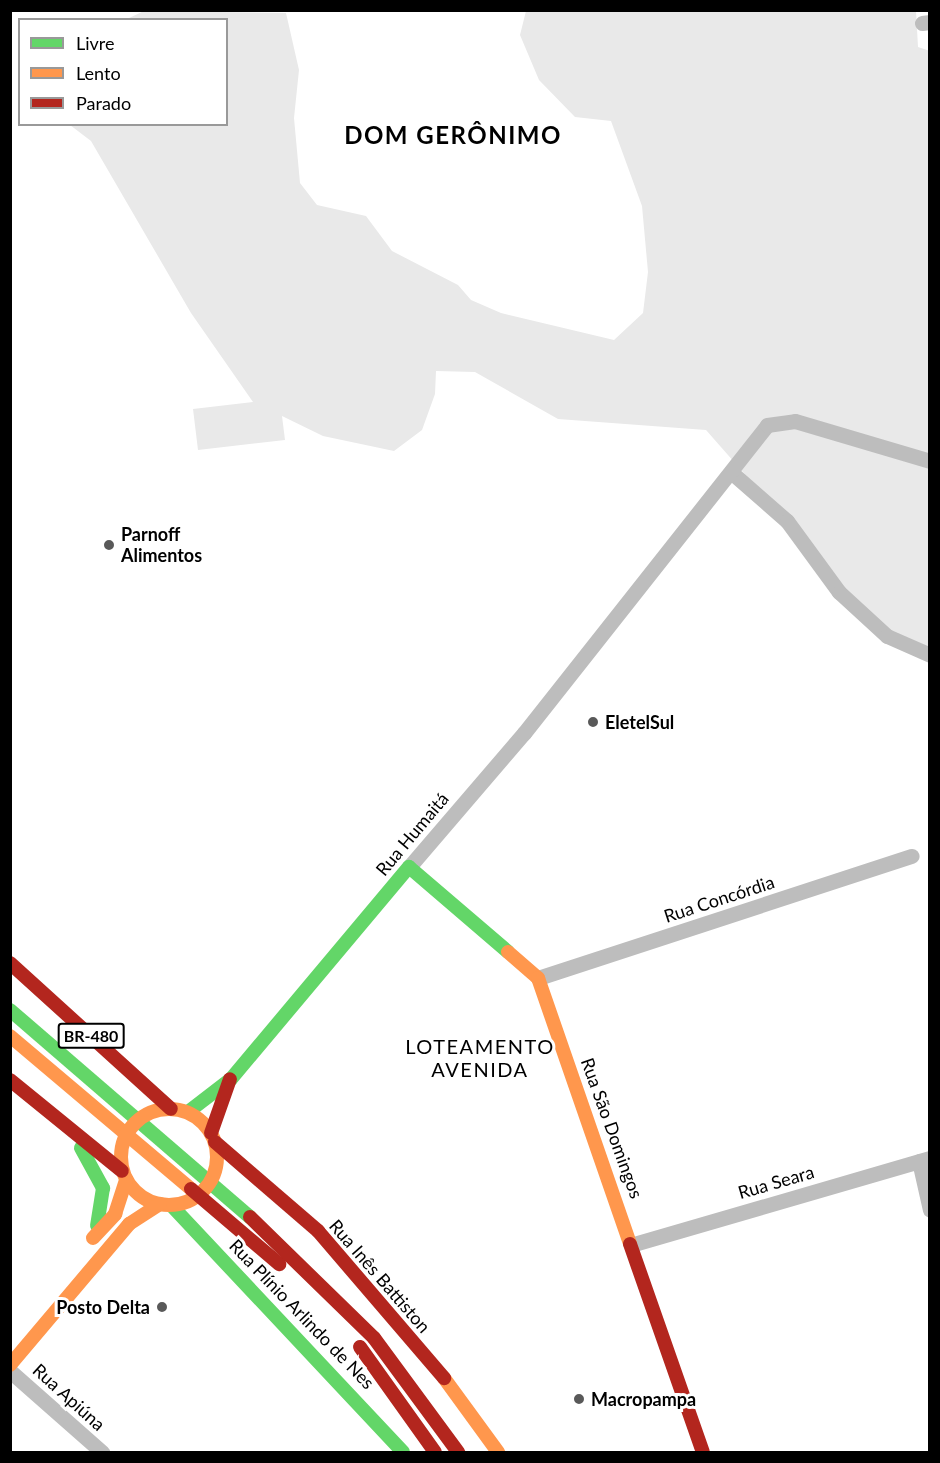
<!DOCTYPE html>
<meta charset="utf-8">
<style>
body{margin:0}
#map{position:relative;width:940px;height:1463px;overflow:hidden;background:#fff;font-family:Lato,sans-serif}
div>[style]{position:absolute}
.green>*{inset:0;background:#e9e9e9}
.street>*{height:15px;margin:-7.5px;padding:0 7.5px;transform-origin:7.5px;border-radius:7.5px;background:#bdbdbd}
.fast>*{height:14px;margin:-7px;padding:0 7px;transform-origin:7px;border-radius:7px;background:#63d668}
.slow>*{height:14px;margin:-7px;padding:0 7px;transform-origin:7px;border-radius:7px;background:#ff974d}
.slow>.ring{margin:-7px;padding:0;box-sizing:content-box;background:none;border:14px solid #ff974d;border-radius:50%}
.jam>*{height:14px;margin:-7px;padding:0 7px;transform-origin:7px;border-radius:7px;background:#b3261e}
.dots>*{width:16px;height:16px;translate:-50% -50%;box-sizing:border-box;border:3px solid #fff;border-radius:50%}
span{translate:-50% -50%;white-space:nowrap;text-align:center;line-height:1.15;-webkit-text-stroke:6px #fff;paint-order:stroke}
.shield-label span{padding:2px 4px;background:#fff;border:2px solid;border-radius:4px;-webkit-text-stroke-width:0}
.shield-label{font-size:16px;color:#000;font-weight:700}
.poi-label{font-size:18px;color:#000;font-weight:700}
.left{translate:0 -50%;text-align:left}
.right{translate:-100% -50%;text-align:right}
.street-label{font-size:18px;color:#000}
.neighbourhood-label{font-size:20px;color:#000;letter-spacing:1.5px}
.district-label{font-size:24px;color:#000;font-weight:700;letter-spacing:1.5px}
.frame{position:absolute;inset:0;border:12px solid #000;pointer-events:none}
.legend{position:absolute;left:18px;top:18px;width:210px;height:108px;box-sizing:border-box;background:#fff;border:2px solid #999;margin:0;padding:8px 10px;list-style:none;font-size:18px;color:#000}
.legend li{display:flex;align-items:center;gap:12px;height:30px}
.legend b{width:30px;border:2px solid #999}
</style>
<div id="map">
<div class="green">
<div style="clip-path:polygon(144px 11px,286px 13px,299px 70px,294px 118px,300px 183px,317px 205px,366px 216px,392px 251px,458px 285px,471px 300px,501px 313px,614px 340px,643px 313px,648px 272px,642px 206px,611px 121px,575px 117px,539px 80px,520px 35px,526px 11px,916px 11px,918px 47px,930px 51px,929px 655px,887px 636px,706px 430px,558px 419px,475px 372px,436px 371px,435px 394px,422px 430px,394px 451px,323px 436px,282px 416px,285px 440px,198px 450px,193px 409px,253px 402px,191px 313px,91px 141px,70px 125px,226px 124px,226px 20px,127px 19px)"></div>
</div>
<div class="street">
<div style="left:922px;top:23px;width:8px;rotate:-7deg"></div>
<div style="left:731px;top:472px;width:74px;rotate:41.2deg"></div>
<div style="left:787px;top:521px;width:88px;rotate:53.8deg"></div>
<div style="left:839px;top:592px;width:65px;rotate:42.5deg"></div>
<div style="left:887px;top:636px;width:47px;rotate:23.8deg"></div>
<div style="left:409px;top:867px;width:177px;rotate:-49.4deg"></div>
<div style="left:524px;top:733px;width:392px;rotate:-51.7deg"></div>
<div style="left:767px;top:425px;width:28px;rotate:-8deg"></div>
<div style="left:795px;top:421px;width:141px;rotate:16.5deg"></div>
<div style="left:538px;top:978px;width:393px;rotate:-18.1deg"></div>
<div style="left:919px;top:1161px;width:50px;rotate:77.3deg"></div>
<div style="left:634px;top:1244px;width:308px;rotate:-16.2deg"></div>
<div style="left:10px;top:1371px;width:123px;rotate:41.4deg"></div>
</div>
<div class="fast">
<div style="left:10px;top:1010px;width:317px;rotate:40.8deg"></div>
<div style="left:188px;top:1112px;width:54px;rotate:-37.5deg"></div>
<div style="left:231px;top:1079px;width:277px;rotate:-50deg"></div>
<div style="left:409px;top:867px;width:130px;rotate:40.6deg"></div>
<div style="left:81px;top:1148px;width:46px;rotate:61.2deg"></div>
<div style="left:103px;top:1188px;width:38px;rotate:99deg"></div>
<div style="left:171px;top:1205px;width:339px;rotate:46.8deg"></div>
</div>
<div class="slow">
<div style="left:508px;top:952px;width:40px;rotate:41deg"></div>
<div style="left:538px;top:978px;width:281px;rotate:70.9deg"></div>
<div style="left:10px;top:1036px;width:237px;rotate:40.2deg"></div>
<div class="ring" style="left:121px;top:1109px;width:82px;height:82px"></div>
<div style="left:93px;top:1238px;width:33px;rotate:-47deg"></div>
<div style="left:115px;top:1214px;width:36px;rotate:-72deg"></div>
<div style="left:10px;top:1365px;width:185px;rotate:-49.8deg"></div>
<div style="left:129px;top:1224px;width:37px;rotate:-33deg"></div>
<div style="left:444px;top:1378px;width:92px;rotate:53.9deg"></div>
</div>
<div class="jam">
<div style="left:10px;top:963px;width:217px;rotate:42.2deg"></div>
<div style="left:10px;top:1080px;width:144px;rotate:39.1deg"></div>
<div style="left:211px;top:1133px;width:57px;rotate:-70.6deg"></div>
<div style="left:215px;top:1142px;width:136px;rotate:40.8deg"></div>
<div style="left:318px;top:1231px;width:194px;rotate:49.4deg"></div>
<div style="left:191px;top:1189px;width:116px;rotate:40.4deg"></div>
<div style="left:250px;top:1217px;width:173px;rotate:44.3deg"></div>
<div style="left:374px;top:1338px;width:142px;rotate:53.6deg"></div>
<div style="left:630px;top:1244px;width:220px;rotate:70.7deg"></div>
<div style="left:360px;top:1347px;width:129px;rotate:54.5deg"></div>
</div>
<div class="dots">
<div style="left:109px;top:545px;background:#595959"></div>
<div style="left:593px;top:722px;background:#595959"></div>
<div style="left:162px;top:1307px;background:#595959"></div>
<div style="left:579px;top:1399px;background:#595959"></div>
</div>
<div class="shield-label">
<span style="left:91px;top:1036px">BR-480</span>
</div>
<div class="poi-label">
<span class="left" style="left:121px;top:545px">Parnoff<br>Alimentos</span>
<span class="left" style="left:605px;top:722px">EletelSul</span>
<span class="right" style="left:150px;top:1307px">Posto Delta</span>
<span class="left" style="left:591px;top:1399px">Macropampa</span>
</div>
<div class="street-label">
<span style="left:412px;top:834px;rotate:-50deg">Rua Humaitá</span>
<span style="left:719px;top:899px;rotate:-18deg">Rua Concórdia</span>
<span style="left:612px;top:1128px;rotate:70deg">Rua São Domingos</span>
<span style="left:776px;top:1182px;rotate:-16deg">Rua Seara</span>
<span style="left:380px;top:1276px;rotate:49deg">Rua Inês Battiston</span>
<span style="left:302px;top:1314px;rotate:46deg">Rua Plínio Arlindo de Nes</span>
<span style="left:69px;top:1397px;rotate:42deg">Rua Apiúna</span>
</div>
<div class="neighbourhood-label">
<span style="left:480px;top:1058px">LOTEAMENTO<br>AVENIDA</span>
</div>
<div class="district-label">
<span style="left:453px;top:135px">DOM GERÔNIMO</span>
</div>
<div class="frame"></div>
<ul class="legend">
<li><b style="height:8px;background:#63d668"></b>Livre</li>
<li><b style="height:8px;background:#ff974d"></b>Lento</li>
<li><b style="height:8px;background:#b3261e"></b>Parado</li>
</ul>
</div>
